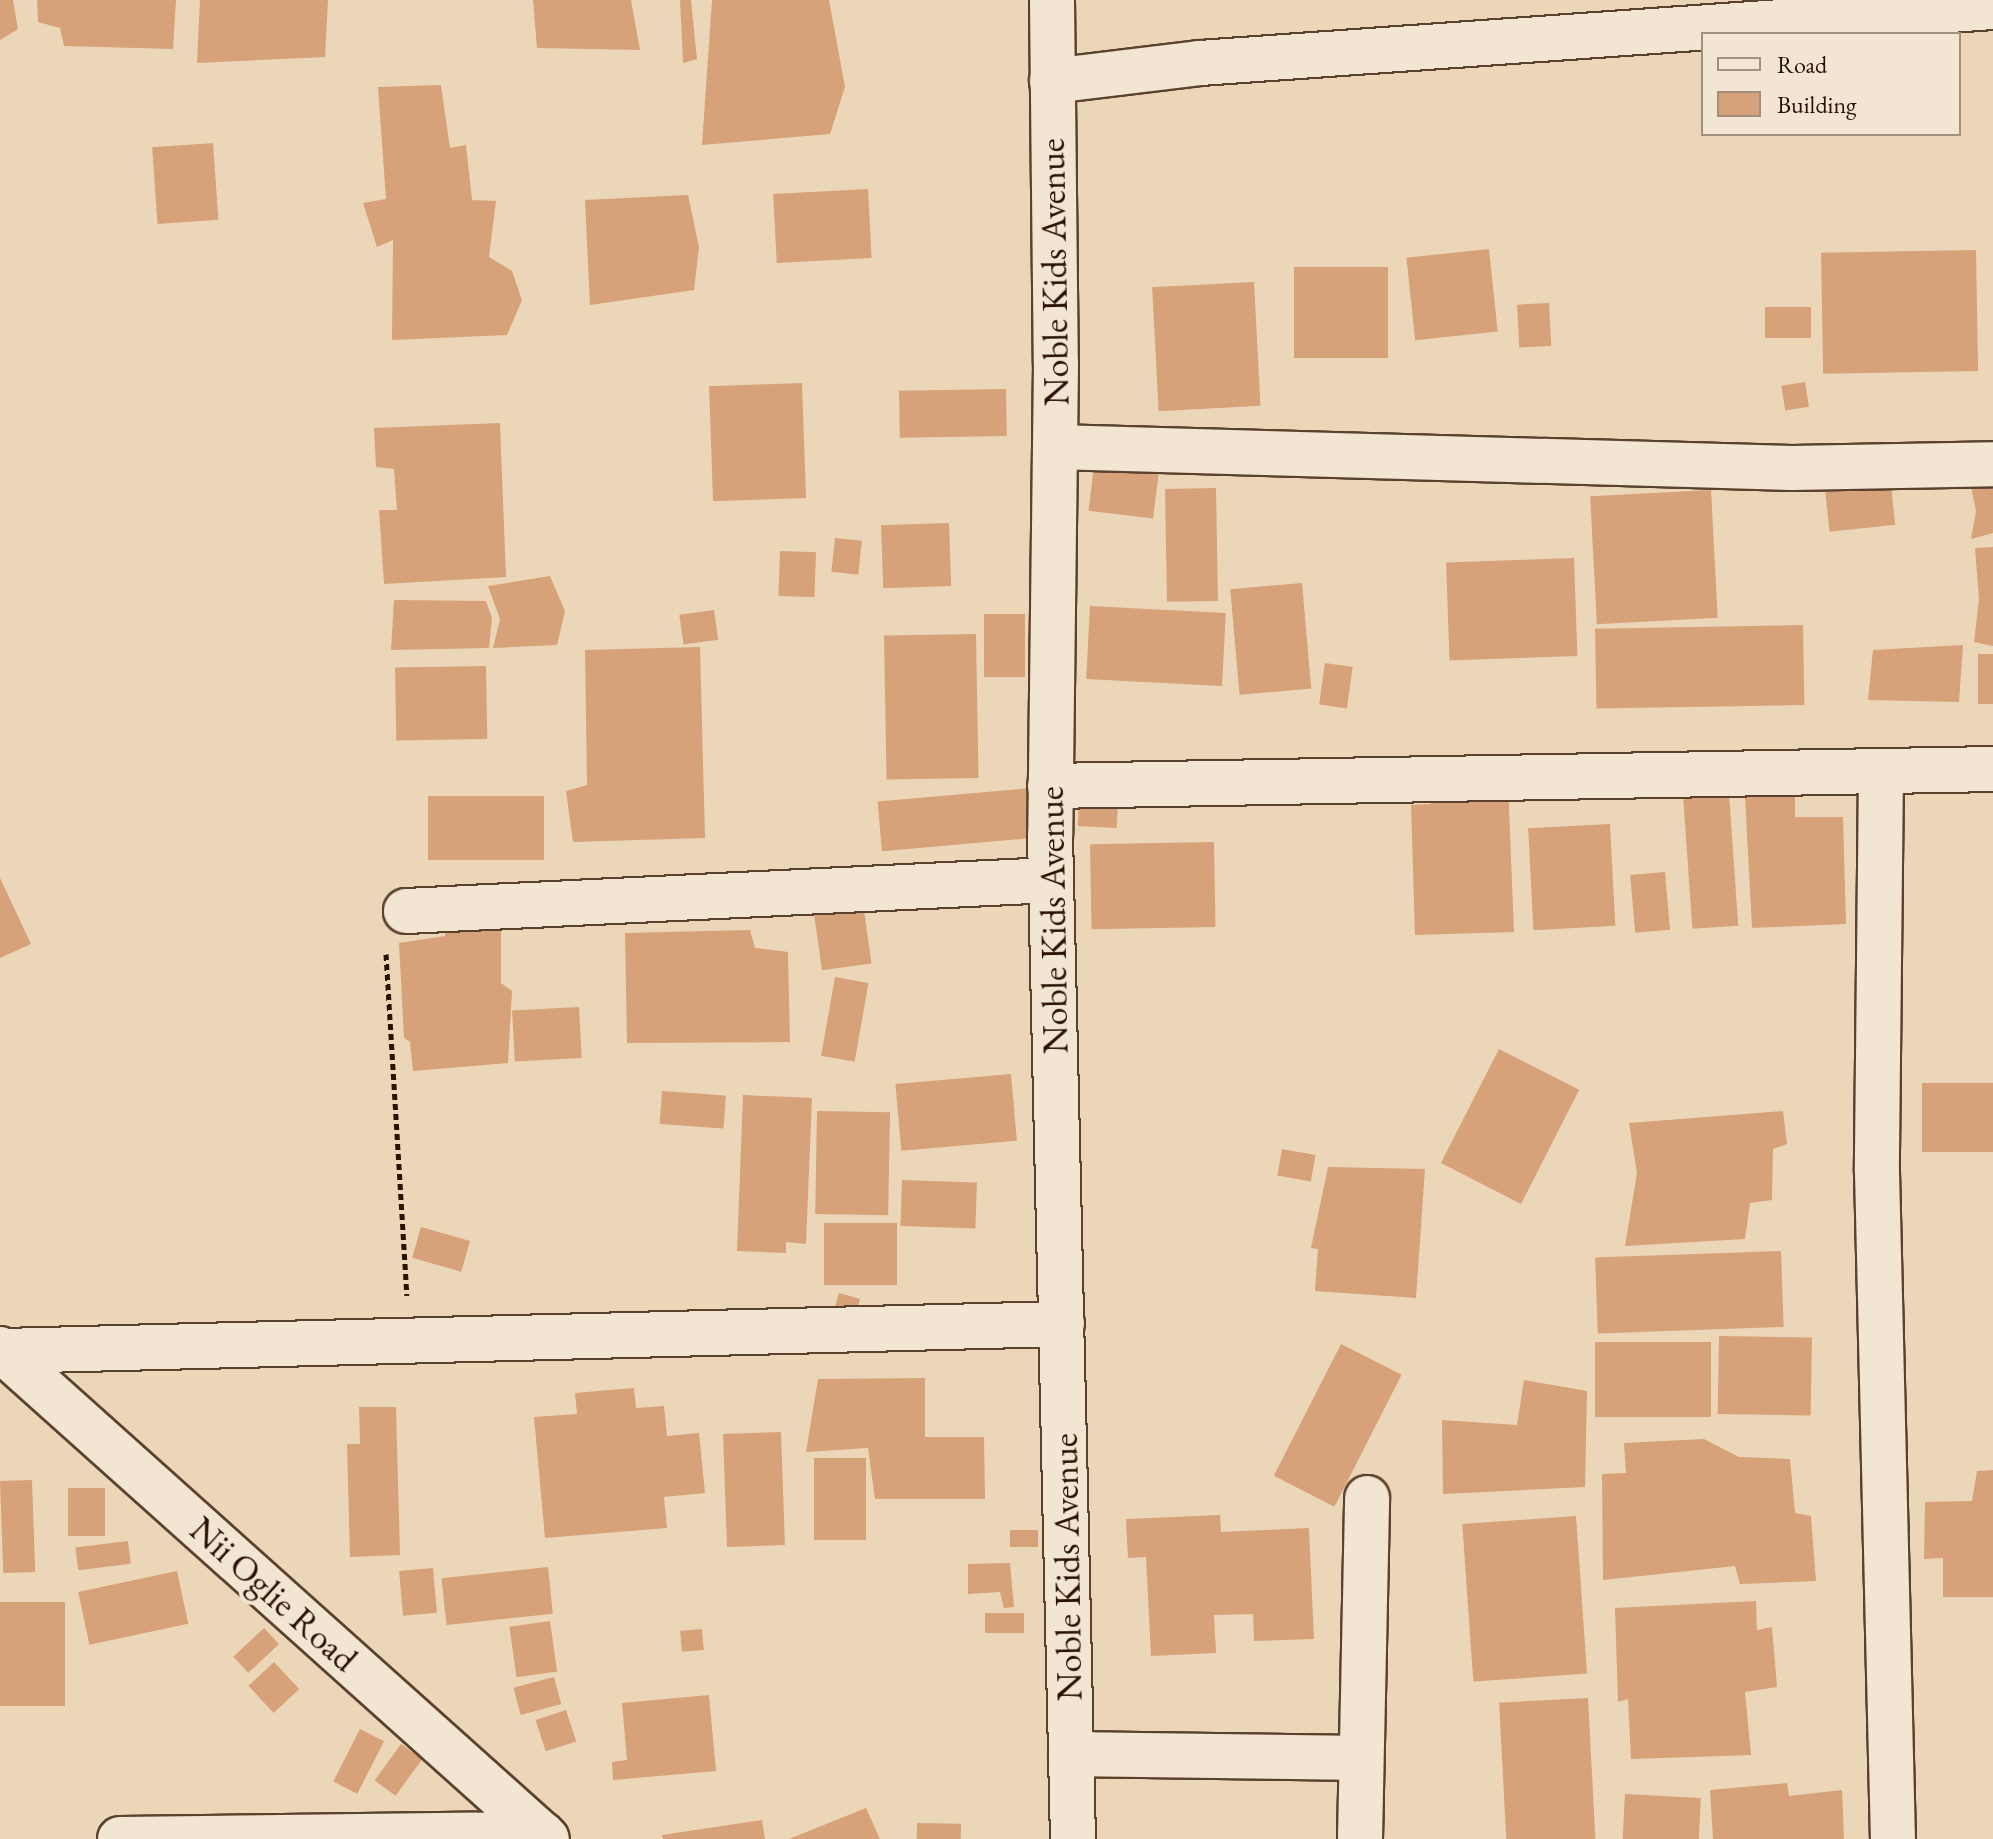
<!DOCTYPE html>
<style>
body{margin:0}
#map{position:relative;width:1993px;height:1839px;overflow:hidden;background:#ebd7b8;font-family:"EB Garamond",serif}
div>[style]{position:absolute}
.building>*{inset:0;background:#d7a179;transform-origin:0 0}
.path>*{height:5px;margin-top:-2.5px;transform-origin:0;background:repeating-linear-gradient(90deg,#2b1100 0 6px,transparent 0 10px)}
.roads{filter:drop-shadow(2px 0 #5b422e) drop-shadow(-2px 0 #5b422e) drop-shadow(0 2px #5b422e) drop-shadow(0 -2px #5b422e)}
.street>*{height:44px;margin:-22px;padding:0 22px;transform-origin:22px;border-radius:22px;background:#f2e5d1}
.secondary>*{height:44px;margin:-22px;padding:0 22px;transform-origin:22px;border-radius:22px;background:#f2e5d1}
span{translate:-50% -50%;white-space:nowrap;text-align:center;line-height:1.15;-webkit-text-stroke:8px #f2e5d1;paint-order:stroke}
.street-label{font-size:36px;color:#2b1100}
.legend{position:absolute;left:1701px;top:32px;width:260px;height:104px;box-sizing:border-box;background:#f2e5d1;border:2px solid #a2907d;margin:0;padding:10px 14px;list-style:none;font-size:24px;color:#2b1100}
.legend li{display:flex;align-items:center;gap:16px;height:40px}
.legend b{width:40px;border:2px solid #a2907d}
</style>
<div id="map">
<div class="building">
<div style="clip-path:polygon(0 0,13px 0,18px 29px,0 40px)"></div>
<div style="clip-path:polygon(37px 0,176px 0,173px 49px,64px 46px,60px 28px,38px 22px)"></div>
<div style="clip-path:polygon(200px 0,328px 0,325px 57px,197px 63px)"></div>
<div style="clip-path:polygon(533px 0,631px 0,640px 50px,537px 48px)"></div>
<div style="clip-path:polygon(680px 0,691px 0,697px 59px,683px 63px)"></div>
<div style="clip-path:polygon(712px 0,829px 0,845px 87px,830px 134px,702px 145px)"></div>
<div style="clip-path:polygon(441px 85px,450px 148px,466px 145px,472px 200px,496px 201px,489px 257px,512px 271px,522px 300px,507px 335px,392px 340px,393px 240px,377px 247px,363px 203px,386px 199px,378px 87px)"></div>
<div style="left:213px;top:143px;width:77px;height:61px;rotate:86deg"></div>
<div style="left:868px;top:189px;width:69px;height:95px;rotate:87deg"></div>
<div style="clip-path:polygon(688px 195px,699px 247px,694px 290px,590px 305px,585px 200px)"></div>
<div style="left:1489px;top:249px;width:83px;height:83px;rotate:84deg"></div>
<div style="left:1976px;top:250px;width:121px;height:155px;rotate:89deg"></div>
<div style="left:1294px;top:267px;width:94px;height:91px"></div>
<div style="left:1254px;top:282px;width:124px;height:102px;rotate:87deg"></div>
<div style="left:1549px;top:303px;width:43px;height:32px;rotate:87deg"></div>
<div style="left:1765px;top:307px;width:46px;height:31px"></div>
<div style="left:1805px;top:382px;width:25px;height:24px;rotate:81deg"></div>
<div style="left:802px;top:383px;width:115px;height:93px;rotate:88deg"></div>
<div style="left:1006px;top:389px;width:47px;height:107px;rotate:89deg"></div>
<div style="clip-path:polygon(500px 423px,506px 577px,384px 584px,379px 510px,397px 510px,394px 469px,376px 467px,374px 428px)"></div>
<div style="left:1094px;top:466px;width:65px;height:45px;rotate:7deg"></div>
<div style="clip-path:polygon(1993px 479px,1993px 533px,1971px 539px,1976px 511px,1970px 481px)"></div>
<div style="left:1891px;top:485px;width:40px;height:66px;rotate:84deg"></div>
<div style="left:1216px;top:488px;width:113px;height:51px;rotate:89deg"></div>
<div style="left:1711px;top:490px;width:128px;height:121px;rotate:87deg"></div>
<div style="left:949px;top:523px;width:63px;height:68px;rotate:88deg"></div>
<div style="left:835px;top:538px;width:27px;height:34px;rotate:6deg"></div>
<div style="clip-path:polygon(1993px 547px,1993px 646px,1974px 642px,1979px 599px,1975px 548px)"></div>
<div style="left:780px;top:551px;width:36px;height:45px;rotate:2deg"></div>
<div style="left:1574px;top:558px;width:98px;height:128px;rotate:88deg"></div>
<div style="clip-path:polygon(550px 576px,565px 611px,557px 645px,493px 648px,500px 619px,488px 586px)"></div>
<div style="left:1302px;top:583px;width:106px;height:72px;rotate:85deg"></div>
<div style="clip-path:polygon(394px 600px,486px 601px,492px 618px,489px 648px,391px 650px)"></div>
<div style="left:1090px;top:606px;width:136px;height:73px;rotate:3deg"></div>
<div style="left:714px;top:610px;width:30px;height:35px;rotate:82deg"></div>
<div style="left:984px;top:614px;width:41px;height:63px"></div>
<div style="left:1803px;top:625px;width:80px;height:208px;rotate:89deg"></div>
<div style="left:976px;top:634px;width:144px;height:92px;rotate:89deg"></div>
<div style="clip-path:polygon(1963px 645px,1959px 702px,1868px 700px,1873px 650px)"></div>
<div style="clip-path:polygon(700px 647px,705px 838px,573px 842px,566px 791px,587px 785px,585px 650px)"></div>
<div style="left:1978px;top:654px;width:15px;height:50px"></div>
<div style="left:1325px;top:663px;width:28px;height:42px;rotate:8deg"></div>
<div style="left:486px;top:666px;width:73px;height:91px;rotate:89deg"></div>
<div style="clip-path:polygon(1795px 776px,1795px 817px,1843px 817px,1846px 924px,1752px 928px,1744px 778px)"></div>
<div style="left:1728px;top:779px;width:147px;height:46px;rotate:86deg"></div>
<div style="clip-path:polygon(1508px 783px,1514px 932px,1415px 935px,1411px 805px,1431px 804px,1430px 786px)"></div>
<div style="left:1031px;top:788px;width:50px;height:154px;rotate:85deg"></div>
<div style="left:428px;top:796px;width:116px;height:64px"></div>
<div style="left:1079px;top:802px;width:39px;height:24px;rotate:3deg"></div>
<div style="left:1610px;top:824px;width:102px;height:82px;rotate:87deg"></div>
<div style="left:1214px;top:842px;width:85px;height:124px;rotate:89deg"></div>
<div style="left:1665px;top:872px;width:58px;height:35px;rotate:85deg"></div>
<div style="clip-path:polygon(0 878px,31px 944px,0 958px)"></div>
<div style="left:863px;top:903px;width:61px;height:50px;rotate:82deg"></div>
<div style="clip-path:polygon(446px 926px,501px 926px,501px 983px,512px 991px,508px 1063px,413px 1071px,410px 1042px,404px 1038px,399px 943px,445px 936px)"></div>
<div style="clip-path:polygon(750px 930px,755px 948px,788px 952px,790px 1042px,627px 1043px,625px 933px)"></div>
<div style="left:835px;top:977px;width:34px;height:80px;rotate:10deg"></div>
<div style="left:579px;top:1007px;width:51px;height:67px;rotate:87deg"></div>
<div style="left:1499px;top:1049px;width:90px;height:128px;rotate:27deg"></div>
<div style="left:1011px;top:1074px;width:67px;height:116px;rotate:85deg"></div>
<div style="left:1993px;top:1083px;width:69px;height:71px;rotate:90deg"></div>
<div style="left:662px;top:1091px;width:64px;height:33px;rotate:4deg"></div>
<div style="clip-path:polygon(743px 1095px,812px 1098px,806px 1244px,786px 1242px,786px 1253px,737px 1251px)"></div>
<div style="left:817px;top:1111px;width:73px;height:103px;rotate:1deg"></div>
<div style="clip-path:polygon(1783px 1111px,1787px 1144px,1773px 1149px,1772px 1200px,1750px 1203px,1745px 1239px,1625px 1246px,1637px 1173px,1629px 1123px)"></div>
<div style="left:1282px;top:1149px;width:34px;height:27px;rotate:10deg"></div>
<div style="clip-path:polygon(1328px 1167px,1425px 1169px,1416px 1298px,1315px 1291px,1318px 1249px,1311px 1248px)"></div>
<div style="left:902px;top:1180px;width:75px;height:46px;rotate:2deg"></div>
<div style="left:824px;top:1223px;width:73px;height:62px"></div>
<div style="left:421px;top:1227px;width:51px;height:32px;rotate:16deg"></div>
<div style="left:1781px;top:1251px;width:76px;height:186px;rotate:88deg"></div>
<div style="left:839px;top:1293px;width:22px;height:16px;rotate:16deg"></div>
<div style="left:1719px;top:1336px;width:93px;height:78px;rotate:1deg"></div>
<div style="left:1595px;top:1342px;width:116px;height:75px"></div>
<div style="left:1341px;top:1344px;width:68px;height:148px;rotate:27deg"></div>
<div style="clip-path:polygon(925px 1378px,925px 1437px,984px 1437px,985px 1499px,875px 1499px,868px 1448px,806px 1452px,818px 1379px)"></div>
<div style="clip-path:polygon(1524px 1380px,1587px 1391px,1585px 1487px,1443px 1494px,1442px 1420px,1517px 1425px)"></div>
<div style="clip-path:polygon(634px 1388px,636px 1408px,664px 1406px,667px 1436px,699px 1433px,705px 1493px,664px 1497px,667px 1528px,545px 1538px,534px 1417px,577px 1414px,575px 1393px)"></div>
<div style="clip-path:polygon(359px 1407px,396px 1407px,400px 1555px,350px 1557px,347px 1444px,360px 1444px)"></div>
<div style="left:781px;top:1432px;width:113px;height:58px;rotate:88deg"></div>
<div style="clip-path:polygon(1704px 1439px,1739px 1457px,1790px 1459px,1795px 1513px,1811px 1516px,1816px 1581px,1740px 1584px,1735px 1566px,1603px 1580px,1602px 1474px,1626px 1473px,1624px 1443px)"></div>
<div style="left:814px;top:1458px;width:52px;height:82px"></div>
<div style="clip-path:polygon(1993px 1470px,1993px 1597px,1943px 1597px,1943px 1558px,1924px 1559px,1925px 1502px,1972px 1501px,1977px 1471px)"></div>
<div style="left:32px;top:1480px;width:92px;height:32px;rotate:88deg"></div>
<div style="left:68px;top:1488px;width:37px;height:48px"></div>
<div style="clip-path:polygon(1220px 1515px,1221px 1532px,1309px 1528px,1314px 1639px,1254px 1641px,1253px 1614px,1214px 1615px,1216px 1653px,1151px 1656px,1146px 1557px,1128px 1558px,1126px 1519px)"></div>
<div style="left:1576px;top:1516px;width:158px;height:114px;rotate:86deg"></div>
<div style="left:1010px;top:1530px;width:28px;height:17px"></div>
<div style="left:128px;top:1541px;width:23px;height:53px;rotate:83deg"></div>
<div style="clip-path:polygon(1010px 1563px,1014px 1607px,1004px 1608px,1000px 1592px,968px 1594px,968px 1564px)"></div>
<div style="left:548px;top:1567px;width:47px;height:107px;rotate:84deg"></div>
<div style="left:433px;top:1568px;width:45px;height:34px;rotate:85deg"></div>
<div style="left:177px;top:1571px;width:54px;height:101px;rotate:78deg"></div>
<div style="clip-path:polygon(1756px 1601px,1757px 1630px,1772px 1627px,1777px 1687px,1745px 1692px,1751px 1755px,1631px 1759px,1628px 1699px,1618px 1702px,1615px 1608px)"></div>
<div style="left:0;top:1602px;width:65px;height:104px"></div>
<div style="left:1024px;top:1613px;width:20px;height:39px;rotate:90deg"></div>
<div style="left:550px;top:1621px;width:51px;height:41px;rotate:82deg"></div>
<div style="left:264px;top:1628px;width:22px;height:42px;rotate:47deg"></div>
<div style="left:702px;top:1629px;width:21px;height:22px;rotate:85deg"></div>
<div style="left:274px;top:1662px;width:37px;height:35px;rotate:47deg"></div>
<div style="left:554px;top:1677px;width:28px;height:42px;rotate:75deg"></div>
<div style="clip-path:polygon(709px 1695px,716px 1771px,613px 1780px,612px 1762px,627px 1760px,622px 1703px)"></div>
<div style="left:1588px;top:1698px;width:141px;height:89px;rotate:87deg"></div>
<div style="left:566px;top:1710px;width:33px;height:32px;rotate:72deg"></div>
<div style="left:360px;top:1729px;width:27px;height:59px;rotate:27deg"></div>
<div style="left:401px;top:1744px;width:26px;height:45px;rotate:36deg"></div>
<div style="clip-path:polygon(1787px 1783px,1789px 1796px,1842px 1790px,1844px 1839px,1713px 1839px,1710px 1790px)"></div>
<div style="left:1625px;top:1794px;width:76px;height:45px;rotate:3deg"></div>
<div style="clip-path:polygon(866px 1808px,880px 1839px,789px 1839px)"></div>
<div style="clip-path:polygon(762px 1820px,765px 1839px,663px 1839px,662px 1835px)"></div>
<div style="left:917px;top:1823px;width:44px;height:16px;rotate:1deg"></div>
</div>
<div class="path">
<div style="left:386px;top:954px;width:342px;rotate:86.5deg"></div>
</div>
<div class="roads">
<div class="street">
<div style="left:1052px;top:0;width:364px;rotate:89.4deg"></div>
<div style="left:1056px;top:364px;width:471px;rotate:90.7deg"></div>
<div style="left:1050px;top:835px;width:1004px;rotate:88.69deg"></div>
<div style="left:1052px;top:81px;width:149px;rotate:-6.9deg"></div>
<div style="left:1200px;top:63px;width:795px;rotate:-4.04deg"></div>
<div style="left:1055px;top:447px;width:737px;rotate:1.63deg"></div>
<div style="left:1792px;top:468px;width:201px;rotate:-1.1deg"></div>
<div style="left:1881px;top:771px;width:401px;rotate:90.6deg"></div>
<div style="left:1877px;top:1172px;width:667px;rotate:88.63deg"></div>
<div style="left:1050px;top:786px;width:943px;rotate:-1.03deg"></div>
<div style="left:406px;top:911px;width:646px;rotate:-2.75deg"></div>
<div style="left:3px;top:1351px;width:1059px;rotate:-1.46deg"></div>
<div style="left:1071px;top:1754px;width:290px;rotate:0.8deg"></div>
<div style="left:120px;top:1839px;width:422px;rotate:-0.7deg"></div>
<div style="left:1360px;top:1839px;width:341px;rotate:-88.8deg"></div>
</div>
<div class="secondary">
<div style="left:0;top:1349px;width:734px;rotate:41.85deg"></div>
</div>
</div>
<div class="street-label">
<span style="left:1054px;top:272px;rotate:-91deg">Noble Kids Avenue</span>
<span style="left:1053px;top:920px;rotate:-91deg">Noble Kids Avenue</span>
<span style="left:1067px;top:1567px;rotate:-91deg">Noble Kids Avenue</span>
<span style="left:274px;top:1594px;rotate:42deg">Nii Oglie Road</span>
</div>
<ul class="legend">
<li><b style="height:10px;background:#f2e5d1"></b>Road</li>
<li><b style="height:22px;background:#d7a179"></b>Building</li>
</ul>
</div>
